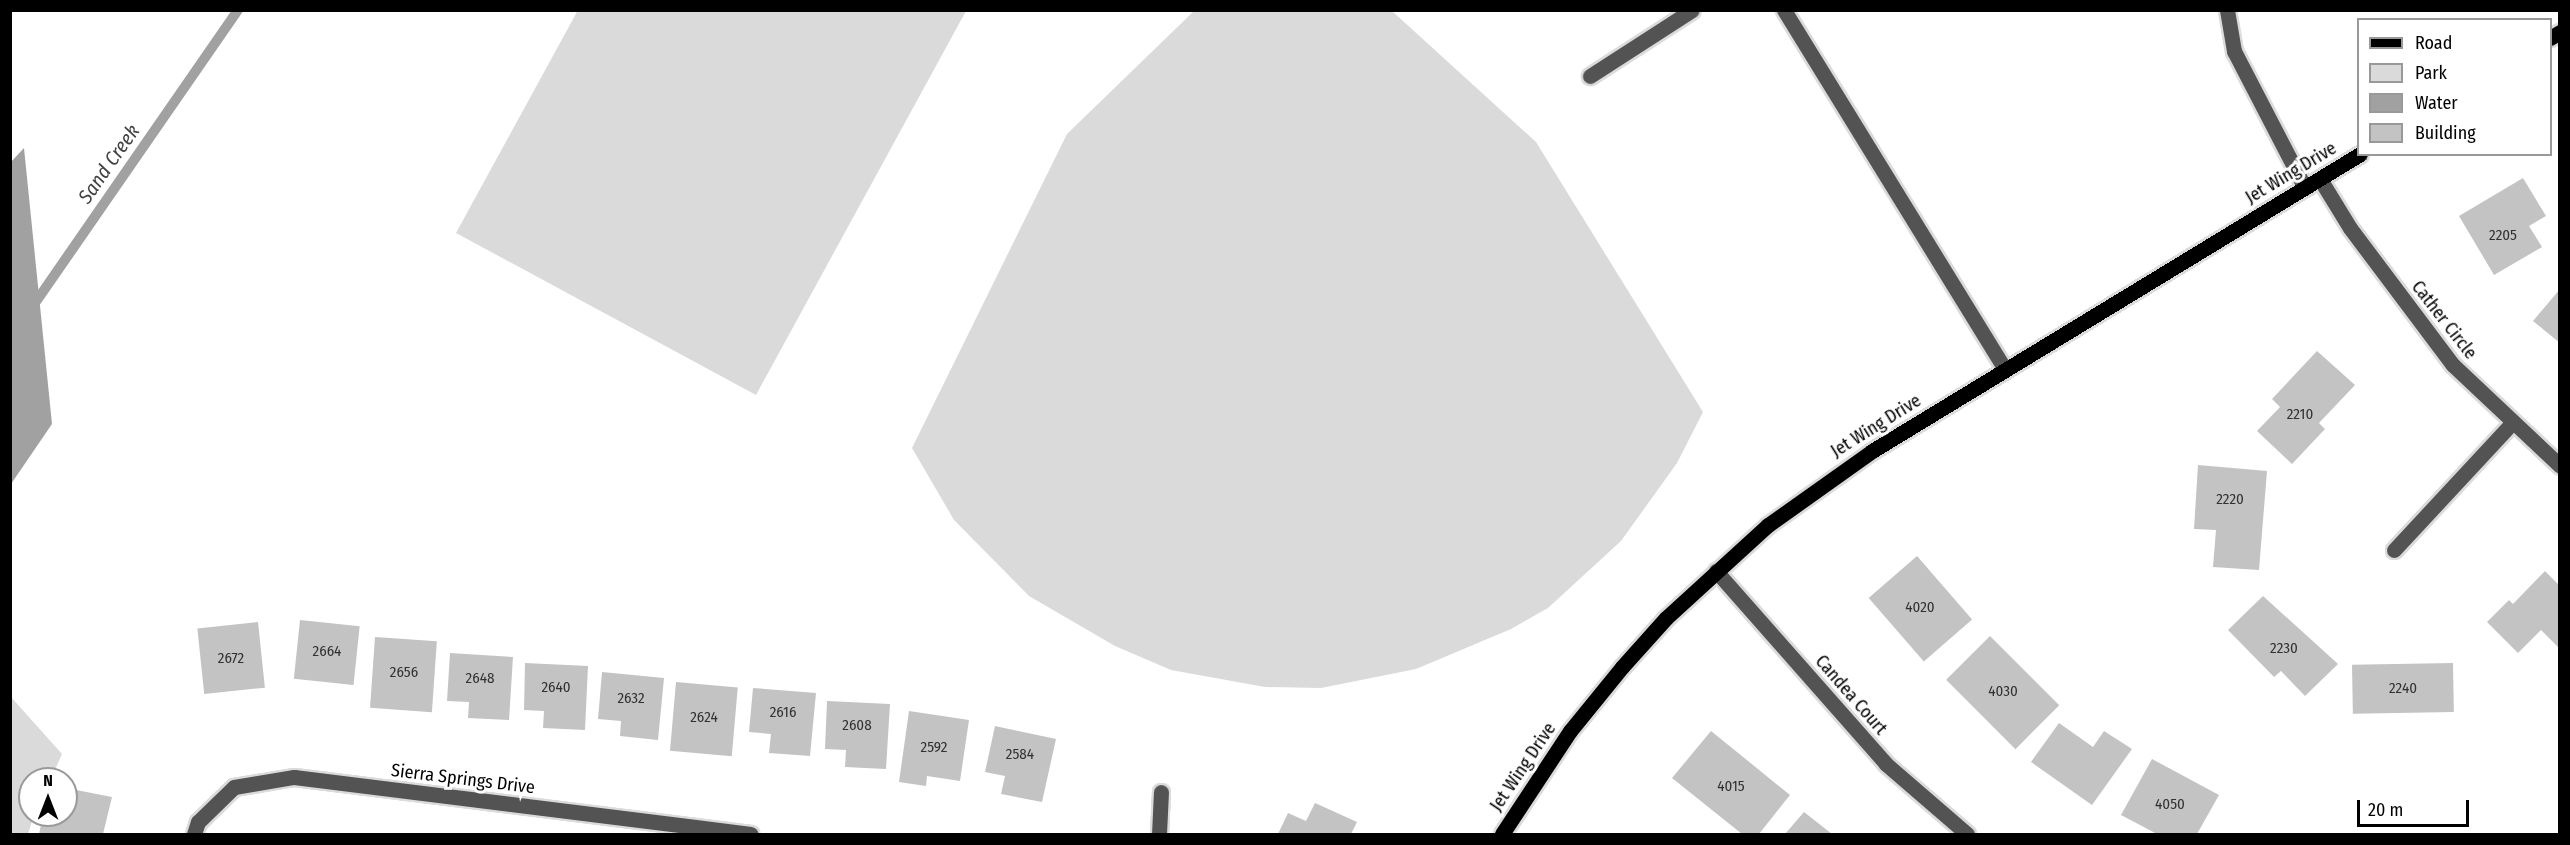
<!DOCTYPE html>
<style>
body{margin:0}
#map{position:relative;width:2570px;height:845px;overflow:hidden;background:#fff;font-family:"Fira Sans Condensed",sans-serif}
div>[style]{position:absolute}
.green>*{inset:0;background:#dadada}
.water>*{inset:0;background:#a1a1a1}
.stream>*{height:10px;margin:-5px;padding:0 5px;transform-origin:5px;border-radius:5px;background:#a1a1a1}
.building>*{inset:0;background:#c3c3c3;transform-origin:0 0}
.roads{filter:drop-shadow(2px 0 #dbdbdb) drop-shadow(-2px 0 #dbdbdb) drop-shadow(0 2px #dbdbdb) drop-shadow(0 -2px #dbdbdb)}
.minor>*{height:15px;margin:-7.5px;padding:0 7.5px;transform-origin:7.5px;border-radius:7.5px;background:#535353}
.major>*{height:15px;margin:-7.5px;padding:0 7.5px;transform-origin:7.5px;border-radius:7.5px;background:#000}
span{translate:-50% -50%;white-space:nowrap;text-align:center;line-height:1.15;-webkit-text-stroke:6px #fff;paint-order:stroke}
.number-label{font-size:15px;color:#313131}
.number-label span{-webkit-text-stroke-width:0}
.street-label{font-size:18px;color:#000}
.water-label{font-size:20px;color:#424242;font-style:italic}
.frame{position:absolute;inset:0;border:12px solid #000;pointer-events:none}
.legend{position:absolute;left:2357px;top:18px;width:195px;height:138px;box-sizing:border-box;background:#fff;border:2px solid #999;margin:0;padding:8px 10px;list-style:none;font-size:18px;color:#000}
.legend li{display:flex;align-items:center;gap:12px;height:30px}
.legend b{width:30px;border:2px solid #999}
.north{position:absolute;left:18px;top:767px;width:60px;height:60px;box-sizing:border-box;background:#fff;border:2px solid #999;border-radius:50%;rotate:0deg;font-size:16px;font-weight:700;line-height:24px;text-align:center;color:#000}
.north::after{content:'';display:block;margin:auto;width:21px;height:27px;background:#000;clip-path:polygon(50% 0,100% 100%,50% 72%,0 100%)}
.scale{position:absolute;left:2357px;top:800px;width:112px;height:27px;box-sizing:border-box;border:3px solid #000;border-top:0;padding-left:8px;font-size:18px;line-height:21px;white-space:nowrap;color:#000;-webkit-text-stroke:4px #fff;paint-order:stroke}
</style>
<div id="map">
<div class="green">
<div style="clip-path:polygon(578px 10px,966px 11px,756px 395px,456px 233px)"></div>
<div style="clip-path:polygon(1195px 10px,1392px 11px,1536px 142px,1703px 412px,1677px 463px,1621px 541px,1548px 608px,1511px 629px,1416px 669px,1321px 688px,1265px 687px,1171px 670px,1115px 646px,1029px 596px,954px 520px,912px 448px,1067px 134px)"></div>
<div style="clip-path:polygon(11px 697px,62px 754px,51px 779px,30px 779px,30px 815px,34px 815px,28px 834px,11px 834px)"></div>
</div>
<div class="water">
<div style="clip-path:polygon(24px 148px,52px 424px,11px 484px,10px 163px)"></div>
</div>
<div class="stream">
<div style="left:33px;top:306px;width:360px;rotate:-55.3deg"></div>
</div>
<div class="building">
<div style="clip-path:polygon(2523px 178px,2546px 216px,2529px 226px,2542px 247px,2494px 275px,2459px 216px)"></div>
<div style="clip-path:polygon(2560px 289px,2560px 343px,2533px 321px)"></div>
<div style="clip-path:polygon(2317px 351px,2355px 385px,2319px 423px,2325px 429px,2292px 464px,2257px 431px,2280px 407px,2272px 399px)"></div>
<div style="clip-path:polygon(2198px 465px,2267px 471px,2259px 570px,2213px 567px,2216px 530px,2194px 529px)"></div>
<div style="left:1917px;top:556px;width:84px;height:64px;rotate:49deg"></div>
<div style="clip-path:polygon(2545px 571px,2560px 586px,2560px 649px,2541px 630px,2518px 653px,2487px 622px,2509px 600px,2513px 604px)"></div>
<div style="clip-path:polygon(2263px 596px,2338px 664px,2305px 696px,2281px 671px,2274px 677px,2228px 630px)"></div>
<div style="left:300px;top:620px;width:60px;height:59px;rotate:6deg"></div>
<div style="left:258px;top:622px;width:66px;height:61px;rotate:84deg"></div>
<div style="left:1990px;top:636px;width:98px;height:62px;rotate:45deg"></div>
<div style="left:375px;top:637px;width:62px;height:71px;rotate:4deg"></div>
<div style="clip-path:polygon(450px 653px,513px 657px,509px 720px,468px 718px,469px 702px,447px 701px)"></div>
<div style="clip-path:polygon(525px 663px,588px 666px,585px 730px,543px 728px,544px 711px,524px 710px)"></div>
<div style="left:2453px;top:663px;width:49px;height:101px;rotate:89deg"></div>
<div style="clip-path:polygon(602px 672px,664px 678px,658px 740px,620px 736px,621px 721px,598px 719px)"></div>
<div style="left:676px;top:682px;width:62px;height:69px;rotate:5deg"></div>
<div style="clip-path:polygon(753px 688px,816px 693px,810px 756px,769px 753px,771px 734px,749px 732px)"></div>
<div style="clip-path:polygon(827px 701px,890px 704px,886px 769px,845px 767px,846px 750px,825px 749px)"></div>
<div style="clip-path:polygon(909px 711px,969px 720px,960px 781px,927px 776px,926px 786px,899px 782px)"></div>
<div style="clip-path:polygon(2059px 723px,2093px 747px,2104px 731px,2132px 749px,2092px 805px,2031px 762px)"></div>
<div style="clip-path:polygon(995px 726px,1056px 739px,1042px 802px,1001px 794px,1005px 776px,985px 772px)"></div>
<div style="clip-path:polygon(1711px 731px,1790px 795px,1759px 834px,1742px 834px,1672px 778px)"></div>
<div style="clip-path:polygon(2152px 759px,2219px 795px,2197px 834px,2157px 834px,2121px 815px)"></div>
<div style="clip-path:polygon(66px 788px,112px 797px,103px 834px,39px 834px,43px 815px,66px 815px)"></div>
<div style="clip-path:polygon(1315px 803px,1357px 822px,1351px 834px,1278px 834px,1288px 813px,1306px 821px)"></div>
<div style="clip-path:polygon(1804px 812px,1832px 834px,1785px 834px)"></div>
</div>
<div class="roads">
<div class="minor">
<div style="left:1784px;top:10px;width:422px;rotate:58.4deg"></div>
<div style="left:2227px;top:10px;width:42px;rotate:80.3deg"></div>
<div style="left:2234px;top:51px;width:154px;rotate:62.6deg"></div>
<div style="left:1590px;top:76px;width:121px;rotate:-32.9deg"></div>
<div style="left:2320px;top:179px;width:57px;rotate:58.5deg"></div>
<div style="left:2350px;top:228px;width:171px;rotate:53.1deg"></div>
<div style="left:2453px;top:365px;width:147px;rotate:43.3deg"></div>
<div style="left:2394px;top:550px;width:172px;rotate:-47.1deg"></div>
<div style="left:1716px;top:571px;width:257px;rotate:48.6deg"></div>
<div style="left:1886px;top:764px;width:107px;rotate:40.8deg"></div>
<div style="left:194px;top:834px;width:13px;rotate:-72deg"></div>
<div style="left:198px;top:822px;width:50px;rotate:-44.2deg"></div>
<div style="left:234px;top:787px;width:61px;rotate:-9.5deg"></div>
<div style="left:294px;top:777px;width:460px;rotate:7.1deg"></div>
<div style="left:1159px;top:834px;width:42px;rotate:-87.3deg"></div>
</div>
<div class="major">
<div style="left:2550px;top:38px;width:12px;rotate:-31deg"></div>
<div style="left:1502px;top:834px;width:123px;rotate:-56.6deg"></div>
<div style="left:1570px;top:731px;width:82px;rotate:-50.9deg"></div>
<div style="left:1622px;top:667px;width:66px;rotate:-48.1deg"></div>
<div style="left:1666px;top:618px;width:138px;rotate:-42.4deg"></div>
<div style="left:1768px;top:525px;width:128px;rotate:-35.4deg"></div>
<div style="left:1872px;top:451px;width:571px;rotate:-31.32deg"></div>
</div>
</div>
<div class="number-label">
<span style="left:2503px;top:236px">2205</span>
<span style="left:2300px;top:415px">2210</span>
<span style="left:2230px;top:500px">2220</span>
<span style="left:1920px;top:608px">4020</span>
<span style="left:2284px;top:649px">2230</span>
<span style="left:327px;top:652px">2664</span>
<span style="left:231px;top:659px">2672</span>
<span style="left:404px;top:673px">2656</span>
<span style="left:480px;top:679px">2648</span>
<span style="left:556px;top:688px">2640</span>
<span style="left:2403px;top:689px">2240</span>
<span style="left:2003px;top:692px">4030</span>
<span style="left:631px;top:699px">2632</span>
<span style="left:783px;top:713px">2616</span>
<span style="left:704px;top:718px">2624</span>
<span style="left:857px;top:726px">2608</span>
<span style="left:934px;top:748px">2592</span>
<span style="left:1020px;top:755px">2584</span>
<span style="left:1731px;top:787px">4015</span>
<span style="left:2170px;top:805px">4050</span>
</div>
<div class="street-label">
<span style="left:2291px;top:173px;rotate:-31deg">Jet Wing Drive</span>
<span style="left:2444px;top:320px;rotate:52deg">Cather Circle</span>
<span style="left:1876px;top:426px;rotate:-32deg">Jet Wing Drive</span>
<span style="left:1851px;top:695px;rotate:49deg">Candea Court</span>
<span style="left:1523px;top:767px;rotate:-56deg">Jet Wing Drive</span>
<span style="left:463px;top:779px;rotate:7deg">Sierra Springs Drive</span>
</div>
<div class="water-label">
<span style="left:109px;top:164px;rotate:-55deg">Sand Creek</span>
</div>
<div class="frame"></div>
<ul class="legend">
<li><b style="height:8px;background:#000"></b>Road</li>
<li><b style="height:16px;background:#dadada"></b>Park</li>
<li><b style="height:16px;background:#a1a1a1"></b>Water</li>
<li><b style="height:16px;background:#c3c3c3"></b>Building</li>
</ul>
<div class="north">N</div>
<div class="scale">20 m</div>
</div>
